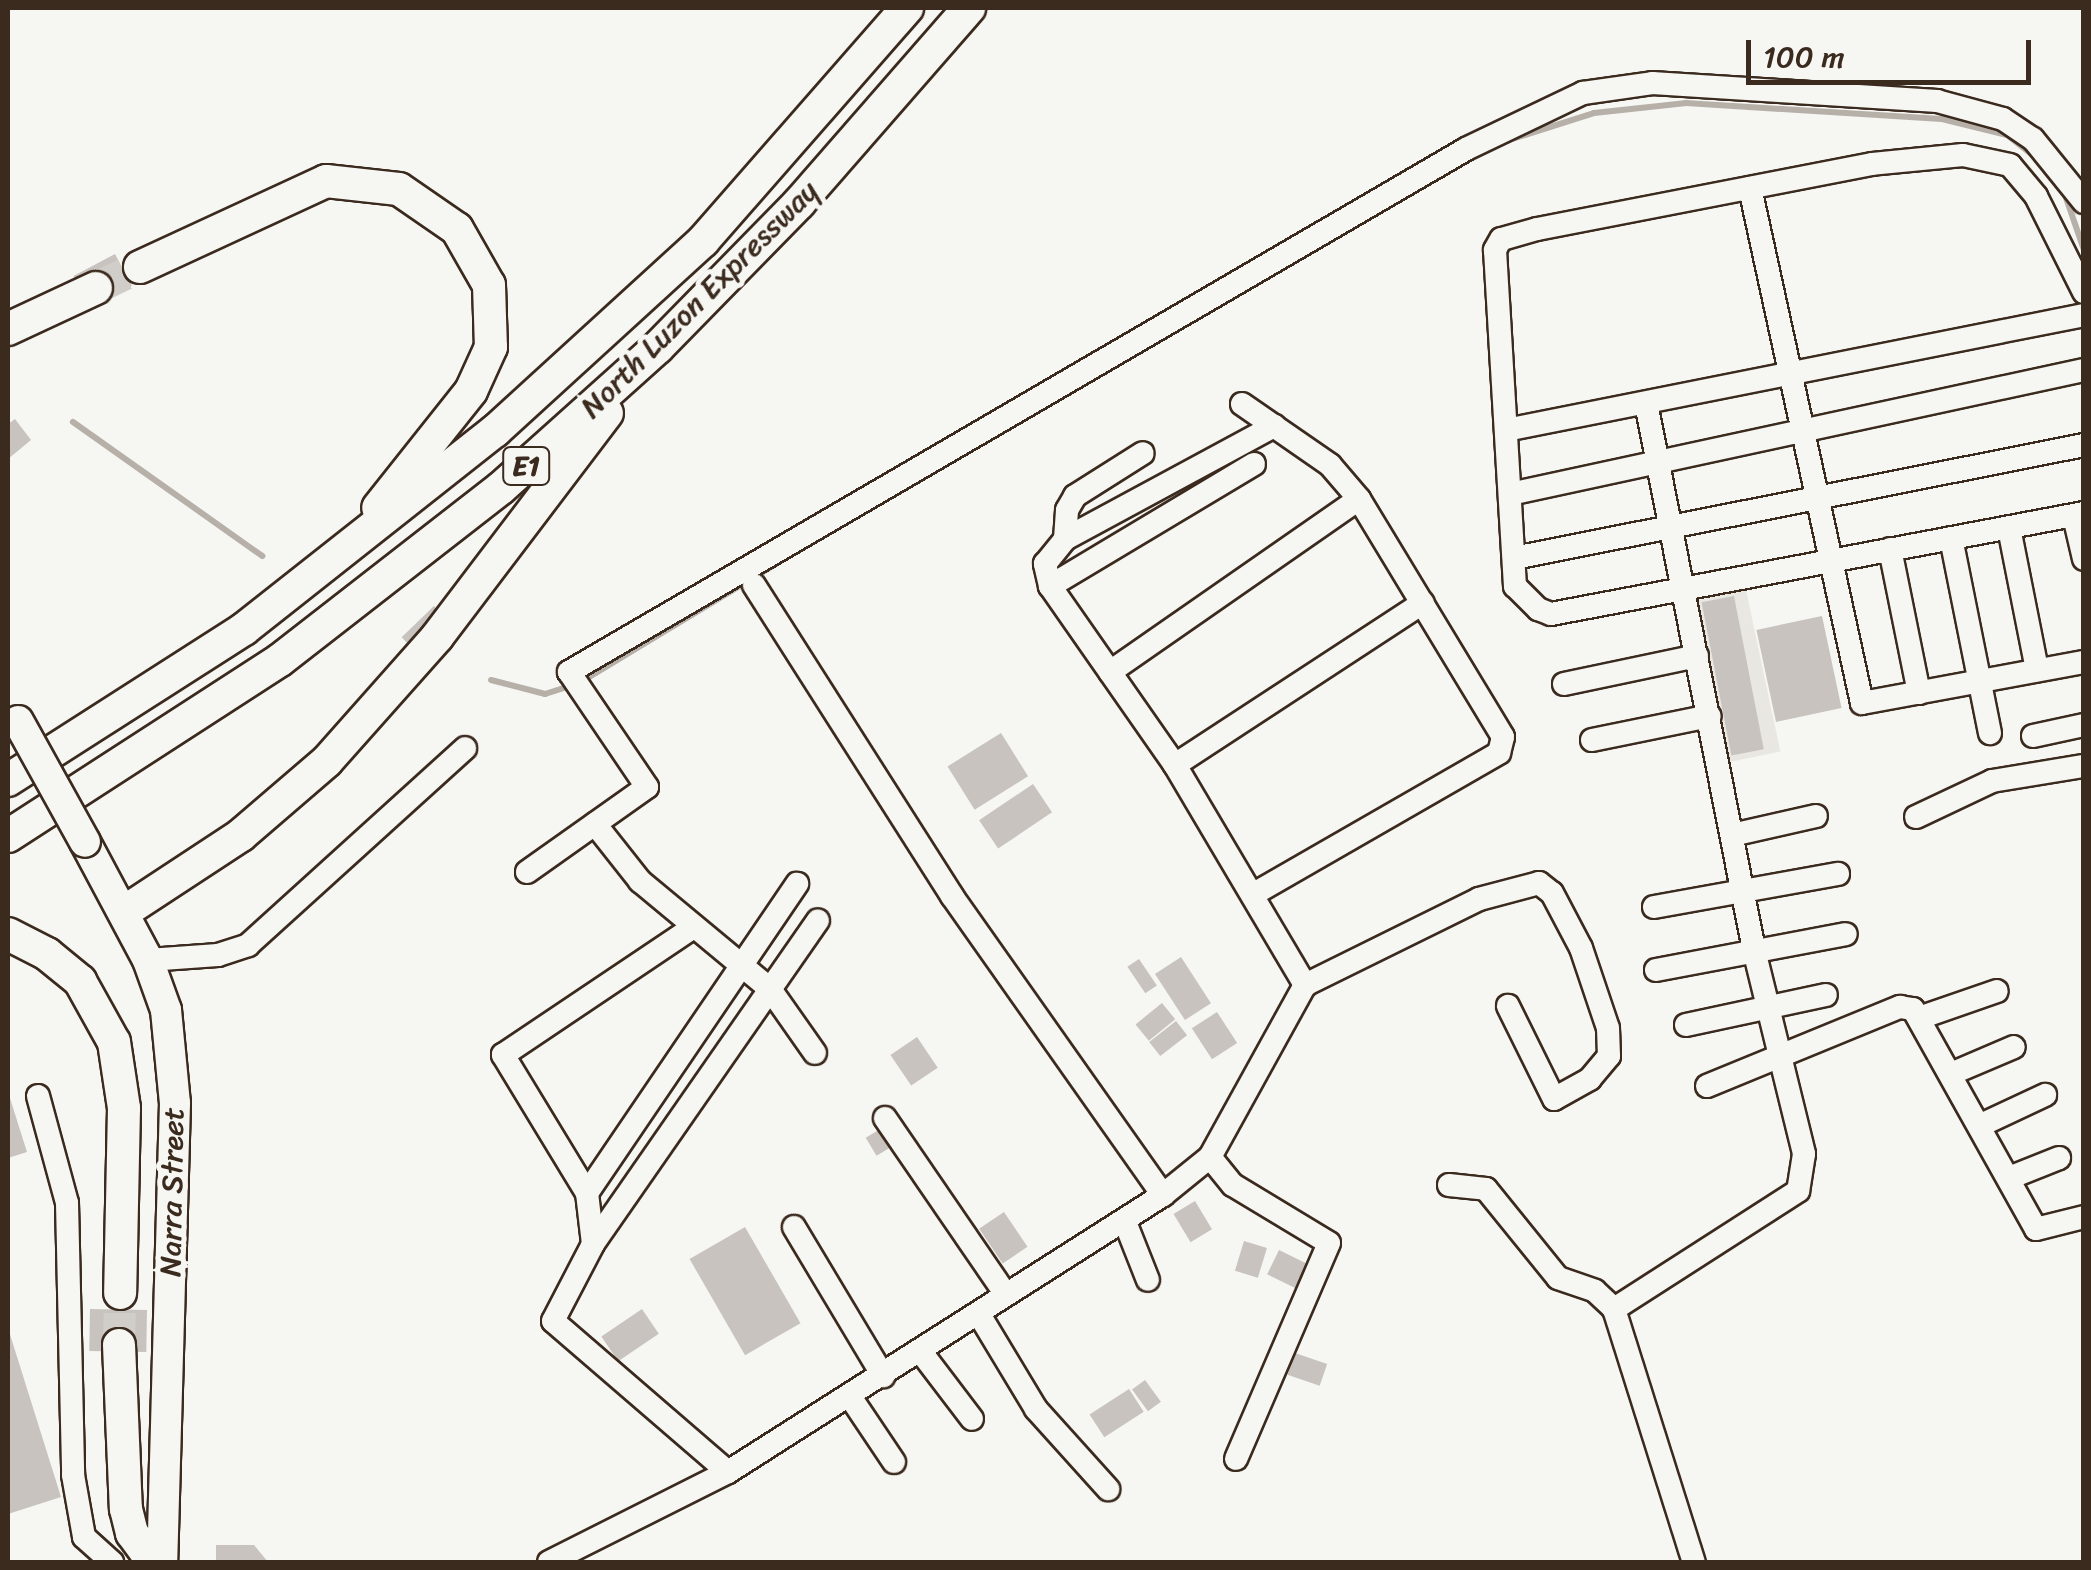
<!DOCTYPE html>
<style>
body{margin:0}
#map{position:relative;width:2091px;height:1570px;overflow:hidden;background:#f6f6f2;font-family:Sriracha,sans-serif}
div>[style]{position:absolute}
.built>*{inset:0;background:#e8e7e2;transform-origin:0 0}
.stream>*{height:6px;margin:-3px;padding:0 3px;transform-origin:3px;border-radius:3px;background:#b6b0a9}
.building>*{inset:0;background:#c8c3be;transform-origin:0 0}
.highway-tunnel>*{height:32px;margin-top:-16px;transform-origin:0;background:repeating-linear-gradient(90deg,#d1cdc8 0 32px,transparent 0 48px)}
.roads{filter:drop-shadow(2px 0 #3b2a1e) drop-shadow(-2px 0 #3b2a1e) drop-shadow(0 2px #3b2a1e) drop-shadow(0 -2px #3b2a1e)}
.minor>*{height:22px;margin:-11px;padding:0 11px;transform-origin:11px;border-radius:11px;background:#f6f6f2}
.major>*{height:30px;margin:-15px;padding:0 15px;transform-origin:15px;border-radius:15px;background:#f6f6f2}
.highway>*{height:32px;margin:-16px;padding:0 16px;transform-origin:16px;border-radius:16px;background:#f6f6f2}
.bridges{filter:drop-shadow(2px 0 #3b2a1e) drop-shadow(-2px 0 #3b2a1e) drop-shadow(0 2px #3b2a1e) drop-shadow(0 -2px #3b2a1e)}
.major-bridge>*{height:30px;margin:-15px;padding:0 15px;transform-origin:15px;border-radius:15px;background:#f6f6f2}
span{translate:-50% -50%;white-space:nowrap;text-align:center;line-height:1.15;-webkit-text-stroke:10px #f6f6f2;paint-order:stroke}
.shield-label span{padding:2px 8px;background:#f6f6f2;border:2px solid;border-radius:8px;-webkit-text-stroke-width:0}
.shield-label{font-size:28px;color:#3b2a1e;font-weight:700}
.street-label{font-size:30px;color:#3b2a1e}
.frame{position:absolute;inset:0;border:10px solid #3b2a1e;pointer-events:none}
.scale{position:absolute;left:1746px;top:40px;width:285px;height:45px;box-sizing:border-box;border:5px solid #3b2a1e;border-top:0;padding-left:12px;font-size:30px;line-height:35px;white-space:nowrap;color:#3b2a1e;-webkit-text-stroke:8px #f6f6f2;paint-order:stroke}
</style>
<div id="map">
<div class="built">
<div style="left:1746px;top:590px;width:165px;height:54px;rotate:78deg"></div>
</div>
<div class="stream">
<div style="left:1509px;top:140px;width:89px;rotate:-17.6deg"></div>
<div style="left:1594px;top:113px;width:93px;rotate:-6.2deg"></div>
<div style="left:1686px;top:103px;width:256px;rotate:3.6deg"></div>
<div style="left:1942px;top:119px;width:67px;rotate:13.8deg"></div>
<div style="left:2007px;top:135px;width:37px;rotate:38deg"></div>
<div style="left:2063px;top:189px;width:65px;rotate:71deg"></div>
<div style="left:73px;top:422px;width:232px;rotate:35.3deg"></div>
<div style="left:491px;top:680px;width:56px;rotate:14.5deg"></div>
<div style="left:545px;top:694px;width:25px;rotate:-18deg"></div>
<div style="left:581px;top:682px;width:228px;rotate:-31.2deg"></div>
</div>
<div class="building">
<div style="left:115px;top:254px;width:36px;height:47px;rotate:62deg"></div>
<div style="clip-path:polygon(15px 419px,31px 440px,8px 459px,8px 424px)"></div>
<div style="left:1734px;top:596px;width:156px;height:33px;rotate:79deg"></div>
<div style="left:434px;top:606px;width:35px;height:45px;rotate:46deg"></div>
<div style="left:1822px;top:616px;width:94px;height:67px;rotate:78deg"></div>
<div style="left:1001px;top:733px;width:51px;height:63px;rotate:58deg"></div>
<div style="left:1033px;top:784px;width:34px;height:65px;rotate:56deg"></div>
<div style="left:1181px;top:957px;width:55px;height:31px;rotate:57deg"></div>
<div style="left:1139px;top:959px;width:32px;height:14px;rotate:56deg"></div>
<div style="left:1162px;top:1003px;width:21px;height:34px;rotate:51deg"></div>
<div style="left:1217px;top:1012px;width:37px;height:30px;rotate:57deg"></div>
<div style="left:1176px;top:1021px;width:18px;height:34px;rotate:52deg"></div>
<div style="left:917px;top:1037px;width:37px;height:32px;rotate:56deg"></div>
<div style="clip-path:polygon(8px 1092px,27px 1152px,8px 1158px)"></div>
<div style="left:882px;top:1128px;width:21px;height:19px;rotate:59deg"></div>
<div style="left:1195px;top:1201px;width:33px;height:25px;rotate:59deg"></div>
<div style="left:1004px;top:1212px;width:42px;height:30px;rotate:56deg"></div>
<div style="left:745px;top:1227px;width:111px;height:64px;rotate:60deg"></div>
<div style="left:1244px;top:1241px;width:24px;height:31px;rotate:17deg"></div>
<div style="left:1279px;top:1250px;width:34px;height:27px;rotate:26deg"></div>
<div style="left:90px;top:1309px;width:57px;height:42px;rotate:1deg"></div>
<div style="left:642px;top:1309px;width:30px;height:49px;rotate:56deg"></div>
<div style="clip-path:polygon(8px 1328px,61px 1497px,8px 1514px)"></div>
<div style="left:1295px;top:1353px;width:34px;height:23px;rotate:19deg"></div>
<div style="left:1145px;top:1380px;width:27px;height:16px;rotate:54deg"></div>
<div style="left:1129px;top:1389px;width:27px;height:47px;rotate:57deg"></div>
<div style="clip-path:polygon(216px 1545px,254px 1545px,268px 1562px,216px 1562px)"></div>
</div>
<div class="highway-tunnel">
<div style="left:96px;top:288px;width:49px;rotate:-25.5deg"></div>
<div style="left:119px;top:1345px;width:52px;rotate:-88.9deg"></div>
</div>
<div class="roads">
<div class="minor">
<div style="left:1750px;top:188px;width:527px;rotate:77.73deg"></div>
<div style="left:1862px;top:703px;width:226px;rotate:-10.5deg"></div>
<div style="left:2084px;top:292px;width:107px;rotate:-116.6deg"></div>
<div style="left:2036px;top:196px;width:40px;rotate:-130deg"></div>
<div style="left:2010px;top:165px;width:48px;rotate:-168deg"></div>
<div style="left:1963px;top:155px;width:91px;rotate:174.4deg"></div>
<div style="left:1872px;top:164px;width:341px;rotate:169deg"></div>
<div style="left:1537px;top:229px;width:37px;rotate:164deg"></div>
<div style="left:1501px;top:239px;width:13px;rotate:119deg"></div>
<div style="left:1495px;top:250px;width:337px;rotate:86.6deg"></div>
<div style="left:1515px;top:586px;width:33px;rotate:45deg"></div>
<div style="left:1538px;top:609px;width:14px;rotate:21deg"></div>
<div style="left:1551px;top:614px;width:542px;rotate:-10.73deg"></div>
<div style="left:1646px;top:403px;width:558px;rotate:78.83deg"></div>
<div style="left:1754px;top:950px;width:210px;rotate:76.2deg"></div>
<div style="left:1804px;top:1154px;width:37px;rotate:99deg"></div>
<div style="left:1798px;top:1191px;width:219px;rotate:147.3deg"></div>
<div style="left:1614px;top:1309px;width:265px;rotate:72.5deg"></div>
<div style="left:1242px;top:404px;width:107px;rotate:34.7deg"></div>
<div style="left:1330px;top:465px;width:45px;rotate:49.5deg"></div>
<div style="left:1506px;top:430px;width:589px;rotate:-11.25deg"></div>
<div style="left:1254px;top:464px;width:238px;rotate:149.1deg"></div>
<div style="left:1050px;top:586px;width:218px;rotate:55.1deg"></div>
<div style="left:1175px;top:765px;width:256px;rotate:59.4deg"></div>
<div style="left:1510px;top:494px;width:587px;rotate:-12.19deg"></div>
<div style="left:2074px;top:516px;width:44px;rotate:76.9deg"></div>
<div style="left:2009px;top:528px;width:145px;rotate:78.8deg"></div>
<div style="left:1951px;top:538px;width:199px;rotate:78.7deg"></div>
<div style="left:1065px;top:539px;width:29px;rotate:-86deg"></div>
<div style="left:1067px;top:510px;width:16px;rotate:-60deg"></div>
<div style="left:1075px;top:496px;width:80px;rotate:-32.3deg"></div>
<div style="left:1890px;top:549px;width:147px;rotate:78.6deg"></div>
<div style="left:1514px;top:558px;width:581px;rotate:-11.21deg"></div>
<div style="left:754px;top:585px;width:369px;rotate:57.5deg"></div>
<div style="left:952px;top:896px;width:366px;rotate:54.8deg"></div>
<div style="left:1050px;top:586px;width:23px;rotate:-103deg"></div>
<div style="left:1045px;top:564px;width:32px;rotate:-51deg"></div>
<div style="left:1065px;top:539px;width:238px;rotate:-28.4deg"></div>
<div style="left:1110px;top:672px;width:303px;rotate:-34.8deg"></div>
<div style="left:1359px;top:499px;width:278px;rotate:58.8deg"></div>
<div style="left:1503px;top:737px;width:16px;rotate:104deg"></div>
<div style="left:1499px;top:753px;width:283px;rotate:150.1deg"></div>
<div style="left:1564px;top:684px;width:136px;rotate:-11.9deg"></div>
<div style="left:2033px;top:736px;width:52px;rotate:-12.2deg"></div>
<div style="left:1592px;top:740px;width:120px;rotate:-11.5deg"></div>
<div style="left:1175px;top:765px;width:296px;rotate:-33.2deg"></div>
<div style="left:1916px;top:817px;width:84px;rotate:-25.3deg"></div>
<div style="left:1992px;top:781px;width:93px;rotate:-9.3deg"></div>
<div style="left:595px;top:824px;width:73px;rotate:51.7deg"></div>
<div style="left:640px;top:881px;width:169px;rotate:39.7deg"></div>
<div style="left:770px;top:989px;width:78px;rotate:54.9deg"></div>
<div style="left:1732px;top:835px;width:86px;rotate:-12.7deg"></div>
<div style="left:527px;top:872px;width:147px;rotate:-35.3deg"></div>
<div style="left:647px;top:787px;width:139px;rotate:-124.1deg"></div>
<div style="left:569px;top:672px;width:1038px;rotate:-30.24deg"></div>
<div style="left:1466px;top:149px;width:130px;rotate:-25.6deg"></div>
<div style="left:1583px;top:93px;width:70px;rotate:-8.2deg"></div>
<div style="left:1652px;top:83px;width:286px;rotate:3.6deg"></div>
<div style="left:1937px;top:101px;width:68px;rotate:15.3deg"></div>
<div style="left:2003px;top:119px;width:36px;rotate:34deg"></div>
<div style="left:2033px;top:139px;width:81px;rotate:51deg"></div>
<div style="left:1654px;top:907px;width:187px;rotate:-10.2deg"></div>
<div style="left:148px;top:960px;width:70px;rotate:-4.1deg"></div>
<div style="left:218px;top:955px;width:32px;rotate:-18deg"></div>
<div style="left:248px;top:945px;width:293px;rotate:-42.2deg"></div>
<div style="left:1656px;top:970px;width:193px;rotate:-10.7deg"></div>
<div style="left:1922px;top:1017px;width:79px;rotate:-19.1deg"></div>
<div style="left:1686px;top:1025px;width:143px;rotate:-12.1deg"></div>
<div style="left:1953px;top:1073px;width:66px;rotate:-23.1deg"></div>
<div style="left:1707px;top:1086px;width:209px;rotate:-22.3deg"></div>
<div style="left:1900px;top:1007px;width:13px;rotate:9deg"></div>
<div style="left:1913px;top:1009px;width:252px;rotate:60.8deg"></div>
<div style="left:2036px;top:1229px;width:49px;rotate:-14deg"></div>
<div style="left:38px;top:1096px;width:111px;rotate:74.8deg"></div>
<div style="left:67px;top:1203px;width:272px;rotate:88.7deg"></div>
<div style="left:73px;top:1475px;width:63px;rotate:79.9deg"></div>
<div style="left:84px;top:1537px;width:38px;rotate:42deg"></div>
<div style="left:885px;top:1118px;width:214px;rotate:55.6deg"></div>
<div style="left:1981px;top:1125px;width:71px;rotate:-25.1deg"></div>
<div style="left:1210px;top:1157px;width:36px;rotate:51deg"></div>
<div style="left:1233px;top:1185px;width:112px;rotate:31.1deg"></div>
<div style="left:1329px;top:1243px;width:235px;rotate:113.3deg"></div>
<div style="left:2009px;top:1178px;width:54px;rotate:-21.8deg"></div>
<div style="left:1449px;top:1185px;width:37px;rotate:6deg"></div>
<div style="left:1486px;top:1189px;width:114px;rotate:51deg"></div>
<div style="left:1558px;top:1278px;width:39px;rotate:19deg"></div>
<div style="left:1595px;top:1291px;width:26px;rotate:43deg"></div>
<div style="left:587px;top:1193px;width:162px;rotate:-121.3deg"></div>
<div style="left:503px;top:1055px;width:228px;rotate:-33.9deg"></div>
<div style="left:1125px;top:1222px;width:62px;rotate:68.4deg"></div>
<div style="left:794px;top:1227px;width:174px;rotate:59.1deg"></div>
<div style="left:593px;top:1244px;width:51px;rotate:-96.7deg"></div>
<div style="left:587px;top:1193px;width:374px;rotate:-55.8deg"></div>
<div style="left:980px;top:1316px;width:109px;rotate:58.9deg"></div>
<div style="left:1036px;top:1409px;width:108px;rotate:48deg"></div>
<div style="left:921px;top:1352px;width:84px;rotate:52.7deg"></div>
<div style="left:851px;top:1398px;width:77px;rotate:56.1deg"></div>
<div style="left:728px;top:1472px;width:231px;rotate:-139.2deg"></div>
<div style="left:553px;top:1321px;width:87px;rotate:-62.5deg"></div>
<div style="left:593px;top:1244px;width:394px;rotate:-55.2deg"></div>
<div style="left:549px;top:1562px;width:200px;rotate:-26.7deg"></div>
<div style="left:728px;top:1472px;width:516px;rotate:-32.49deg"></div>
<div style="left:1163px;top:1195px;width:60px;rotate:-39deg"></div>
<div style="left:1210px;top:1157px;width:196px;rotate:-61.1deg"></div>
<div style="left:1305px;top:985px;width:194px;rotate:-26.3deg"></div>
<div style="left:1479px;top:899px;width:62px;rotate:-14.9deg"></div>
<div style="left:1539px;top:883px;width:16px;rotate:38deg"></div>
<div style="left:1552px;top:893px;width:62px;rotate:62.2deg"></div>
<div style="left:1581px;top:948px;width:84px;rotate:71.4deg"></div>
<div style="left:1608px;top:1028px;width:28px;rotate:88deg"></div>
<div style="left:1609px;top:1056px;width:30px;rotate:130deg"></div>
<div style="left:1590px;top:1079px;width:41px;rotate:150.9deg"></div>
<div style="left:1554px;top:1099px;width:104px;rotate:-116.3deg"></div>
</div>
<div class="major">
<div style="left:85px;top:842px;width:134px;rotate:61.9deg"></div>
<div style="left:148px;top:960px;width:53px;rotate:70.2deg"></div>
<div style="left:166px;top:1010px;width:93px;rotate:84.5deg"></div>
<div style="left:175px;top:1103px;width:459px;rotate:91.6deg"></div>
</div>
<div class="highway">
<div style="left:140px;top:267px;width:205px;rotate:-24.8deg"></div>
<div style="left:326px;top:181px;width:73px;rotate:6.3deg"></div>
<div style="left:399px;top:189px;width:70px;rotate:34.6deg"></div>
<div style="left:457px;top:229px;width:64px;rotate:60.3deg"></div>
<div style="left:489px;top:285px;width:62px;rotate:88.2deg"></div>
<div style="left:491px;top:347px;width:48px;rotate:114.4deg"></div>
<div style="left:471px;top:391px;width:149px;rotate:128.5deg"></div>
<div style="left:8px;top:329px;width:97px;rotate:-25deg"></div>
<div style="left:8px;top:780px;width:280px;rotate:-32.6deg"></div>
<div style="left:244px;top:629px;width:320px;rotate:-38.3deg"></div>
<div style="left:495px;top:431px;width:282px;rotate:-42.4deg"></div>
<div style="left:703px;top:241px;width:310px;rotate:-48.8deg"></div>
<div style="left:8px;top:836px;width:324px;rotate:-32.9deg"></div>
<div style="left:280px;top:660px;width:280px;rotate:-37.9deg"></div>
<div style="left:501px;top:488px;width:211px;rotate:-41.9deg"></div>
<div style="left:658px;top:347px;width:202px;rotate:-45.6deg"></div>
<div style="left:799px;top:203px;width:259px;rotate:-48.9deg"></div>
<div style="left:124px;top:912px;width:140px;rotate:-33.3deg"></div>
<div style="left:241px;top:835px;width:113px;rotate:-40.7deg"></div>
<div style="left:327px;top:761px;width:166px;rotate:-48.4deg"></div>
<div style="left:437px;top:637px;width:281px;rotate:-52.8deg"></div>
<div style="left:8px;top:934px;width:44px;rotate:27.1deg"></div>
<div style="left:47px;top:954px;width:43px;rotate:39.3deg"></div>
<div style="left:80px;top:981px;width:70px;rotate:60.9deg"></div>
<div style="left:114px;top:1042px;width:67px;rotate:81.4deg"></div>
<div style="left:124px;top:1108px;width:185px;rotate:91.2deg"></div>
<div style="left:119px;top:1345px;width:164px;rotate:87.6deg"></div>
<div style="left:126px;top:1509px;width:25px;rotate:76deg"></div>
<div style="left:132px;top:1533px;width:36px;rotate:54deg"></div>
</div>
</div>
<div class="bridges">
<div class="major-bridge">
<div style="left:18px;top:721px;width:138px;rotate:61deg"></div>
</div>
</div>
<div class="shield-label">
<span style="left:526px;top:466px">E1</span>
</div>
<div class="street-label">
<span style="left:699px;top:299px;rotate:-45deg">North Luzon Expressway</span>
<span style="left:172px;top:1192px;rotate:-89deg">Narra Street</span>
</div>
<div class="frame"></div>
<div class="scale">100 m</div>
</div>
